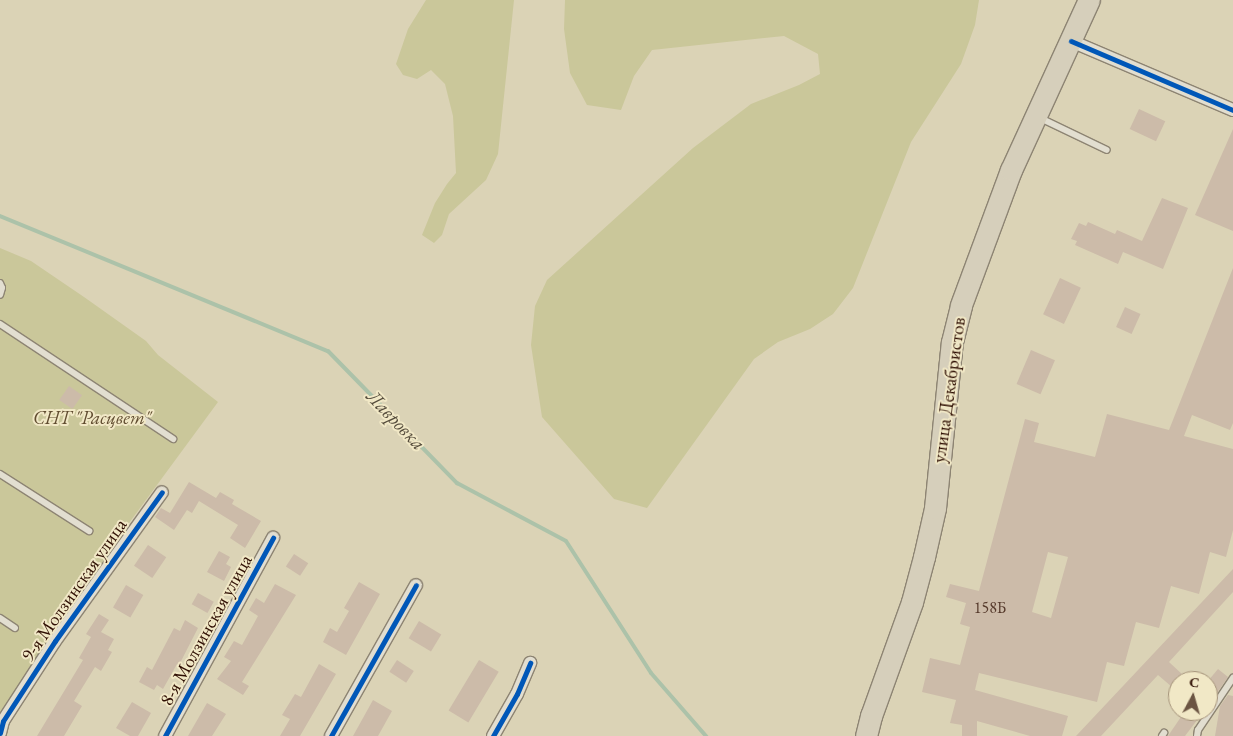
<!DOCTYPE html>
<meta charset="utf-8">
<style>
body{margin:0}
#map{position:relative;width:1233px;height:736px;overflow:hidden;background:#dbd3b6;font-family:"EB Garamond",serif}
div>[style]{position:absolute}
.green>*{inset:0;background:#cac79a}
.stream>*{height:4px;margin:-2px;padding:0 2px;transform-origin:2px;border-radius:2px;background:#acc2a9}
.building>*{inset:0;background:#ccbba9;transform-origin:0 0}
.roads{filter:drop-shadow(1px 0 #8d8473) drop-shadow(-1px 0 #8d8473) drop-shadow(0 1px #8d8473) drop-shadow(0 -1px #8d8473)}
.service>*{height:6px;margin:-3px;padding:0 3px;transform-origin:3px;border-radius:3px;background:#e2ded0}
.minor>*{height:12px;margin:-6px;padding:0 6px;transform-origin:6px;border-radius:6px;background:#e2ded0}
.trunk>*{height:21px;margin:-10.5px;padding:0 10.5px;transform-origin:10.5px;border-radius:10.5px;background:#d6cfbb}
.cycleway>*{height:5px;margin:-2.5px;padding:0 2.5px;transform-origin:2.5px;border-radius:2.5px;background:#0057b8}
span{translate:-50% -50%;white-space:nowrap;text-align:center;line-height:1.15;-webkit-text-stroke:4px #f1e8c6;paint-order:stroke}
.number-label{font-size:16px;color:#563a2c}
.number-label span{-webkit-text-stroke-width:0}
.street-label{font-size:19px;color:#2f0f03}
.park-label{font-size:19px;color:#604c30;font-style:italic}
.water-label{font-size:20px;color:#544b3b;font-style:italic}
.north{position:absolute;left:1168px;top:671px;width:50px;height:50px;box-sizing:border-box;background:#f1e8c6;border:1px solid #a39178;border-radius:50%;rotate:6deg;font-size:14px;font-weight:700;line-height:20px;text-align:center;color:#2f0f03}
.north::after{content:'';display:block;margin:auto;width:18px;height:22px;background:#6b5442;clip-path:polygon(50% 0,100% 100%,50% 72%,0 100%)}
</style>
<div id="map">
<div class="green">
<div style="clip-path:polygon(426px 0,514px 0,498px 154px,486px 180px,449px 214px,442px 235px,434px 243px,422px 235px,435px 203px,447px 184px,456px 173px,453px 116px,445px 84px,431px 70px,417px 79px,403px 75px,396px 64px,408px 29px)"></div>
<div style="clip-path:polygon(565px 0,979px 0,975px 25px,961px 64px,911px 142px,853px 288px,833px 314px,810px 329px,778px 342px,754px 359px,647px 508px,614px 499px,542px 417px,531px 345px,535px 306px,547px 280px,693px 148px,751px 104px,799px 85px,820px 74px,818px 54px,784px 36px,652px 50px,634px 76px,621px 110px,587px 105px,570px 73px,564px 29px)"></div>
<div style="clip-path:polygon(0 248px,31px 261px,84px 297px,146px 341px,158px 355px,218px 402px,129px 523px,0 714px)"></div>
</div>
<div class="stream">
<div style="left:0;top:216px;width:355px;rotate:22.4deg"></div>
<div style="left:328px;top:351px;width:185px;rotate:45.7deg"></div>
<div style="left:457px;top:483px;width:123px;rotate:28deg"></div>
<div style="left:566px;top:541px;width:157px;rotate:57.2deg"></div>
<div style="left:651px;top:673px;width:84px;rotate:48.9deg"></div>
</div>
<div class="building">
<div style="left:1139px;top:109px;width:29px;height:22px;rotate:25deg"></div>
<div style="clip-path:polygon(1233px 129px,1233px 231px,1195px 215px)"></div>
<div style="clip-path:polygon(1162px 198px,1188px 208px,1163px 269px,1123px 252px,1118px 264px,1075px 245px,1077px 241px,1071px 239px,1079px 223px,1086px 226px,1088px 222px,1115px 234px,1117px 230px,1142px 241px)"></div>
<div style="clip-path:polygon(evenodd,1233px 268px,1233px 423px,1230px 430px,1192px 415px,1184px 436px,1233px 449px,1233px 530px,1226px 557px,1210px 552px,1199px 594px,1171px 586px,1159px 628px,1136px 622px,1124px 666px,1107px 662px,1097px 702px,979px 673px,975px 690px,1068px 716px,1062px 736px,1030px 736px,977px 721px,977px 736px,962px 736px,962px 725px,950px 723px,956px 700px,922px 692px,930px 658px,960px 665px,970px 627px,960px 624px,966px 603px,946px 597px,950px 584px,979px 591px,1025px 419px,1039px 423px,1034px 442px,1095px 457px,1107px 414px,1169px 430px,1233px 268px,1048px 552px,1068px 557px,1051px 618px,1032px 612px,1048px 552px)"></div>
<div style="left:1060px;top:278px;width:23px;height:40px;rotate:25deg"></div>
<div style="left:1125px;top:307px;width:17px;height:22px;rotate:24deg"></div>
<div style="left:1031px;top:350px;width:26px;height:37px;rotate:23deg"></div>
<div style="left:69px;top:386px;width:16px;height:17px;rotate:35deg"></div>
<div style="clip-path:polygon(189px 482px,216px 498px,220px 492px,234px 500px,232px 504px,261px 521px,245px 548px,230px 538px,238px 525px,199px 501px,192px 513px,187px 510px,174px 530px,155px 517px,161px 508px,170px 513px)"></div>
<div style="left:148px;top:545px;width:22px;height:25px;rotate:34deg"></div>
<div style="clip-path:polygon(219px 551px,230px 557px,226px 564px,231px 567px,224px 581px,207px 572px)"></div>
<div style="left:294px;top:554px;width:17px;height:15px;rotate:33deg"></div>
<div style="clip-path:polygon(1233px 569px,1233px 592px,1169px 662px,1183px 675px,1172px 687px,1158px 675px,1101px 736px,1076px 736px)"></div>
<div style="clip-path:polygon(359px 582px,380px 594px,346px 655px,323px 642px,330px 628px,337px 632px,349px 611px,344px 608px)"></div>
<div style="clip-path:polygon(275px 584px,296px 595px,242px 682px,249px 686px,243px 695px,217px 679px,231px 661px,224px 657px,234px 641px,242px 645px,258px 616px,249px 610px,256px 598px,264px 603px)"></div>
<div style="left:126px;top:585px;width:20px;height:26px;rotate:30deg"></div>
<div style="left:198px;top:593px;width:18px;height:13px;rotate:29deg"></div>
<div style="clip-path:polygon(99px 614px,109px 620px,101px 632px,114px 639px,108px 650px,112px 652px,101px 671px,95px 667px,74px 701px,82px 706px,64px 736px,37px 736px,83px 660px,79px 658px,91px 637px,86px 634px)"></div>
<div style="clip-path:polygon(185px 620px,198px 628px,179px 665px,177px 664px,163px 689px,157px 685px,154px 690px,139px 682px,147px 667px,152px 670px,174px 628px,180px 631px)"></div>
<div style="left:419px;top:621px;width:26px;height:20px;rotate:31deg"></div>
<div style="left:397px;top:660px;width:20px;height:14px;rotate:33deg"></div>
<div style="left:479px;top:660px;width:23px;height:59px;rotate:31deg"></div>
<div style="clip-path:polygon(319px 664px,336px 674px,300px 736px,280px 736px,290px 719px,282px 715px,295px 694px,301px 697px)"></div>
<div style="clip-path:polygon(1218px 669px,1228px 677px,1208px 706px,1208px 681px)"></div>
<div style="clip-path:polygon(1228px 695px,1233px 696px,1233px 736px,1215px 736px,1220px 706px)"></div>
<div style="clip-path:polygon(373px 700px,392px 711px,378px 736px,353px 736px)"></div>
<div style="clip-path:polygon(132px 702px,151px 713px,138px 736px,130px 736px,116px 728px)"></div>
<div style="clip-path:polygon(207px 703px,226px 714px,212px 736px,188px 736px)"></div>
<div style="clip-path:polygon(1185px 711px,1204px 711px,1185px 736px,1168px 736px)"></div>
</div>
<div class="roads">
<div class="service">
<div style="left:1038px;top:117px;width:76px;rotate:25.6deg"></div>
<div style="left:0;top:283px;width:5px;rotate:68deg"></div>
<div style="left:2px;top:288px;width:7px;rotate:106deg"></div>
<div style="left:0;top:324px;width:208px;rotate:33.6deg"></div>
<div style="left:0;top:474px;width:106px;rotate:32.6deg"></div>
<div style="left:0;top:618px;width:18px;rotate:34deg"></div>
<div style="left:1162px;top:736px;width:4px;rotate:-56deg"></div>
<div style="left:1197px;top:736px;width:6px;rotate:-81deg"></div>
<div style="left:1198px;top:730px;width:63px;rotate:-56.1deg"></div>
</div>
<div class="minor">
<div style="left:1071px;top:41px;width:176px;rotate:23.1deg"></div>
<div style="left:0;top:733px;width:12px;rotate:-76deg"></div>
<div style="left:3px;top:721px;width:95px;rotate:-57deg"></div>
<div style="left:55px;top:641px;width:183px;rotate:-54.3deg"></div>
<div style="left:165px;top:736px;width:226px;rotate:-61.4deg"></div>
<div style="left:331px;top:736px;width:173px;rotate:-60.6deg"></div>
<div style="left:493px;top:736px;width:48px;rotate:-60.3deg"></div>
<div style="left:517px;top:694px;width:34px;rotate:-67deg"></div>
</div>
<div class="trunk">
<div style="left:866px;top:736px;width:21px;rotate:-76deg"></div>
<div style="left:871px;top:716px;width:121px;rotate:-70.2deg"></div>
<div style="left:912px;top:602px;width:47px;rotate:-75.1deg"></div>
<div style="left:924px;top:557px;width:50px;rotate:-77.3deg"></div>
<div style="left:935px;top:508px;width:167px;rotate:-84.2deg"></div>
<div style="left:952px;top:342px;width:38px;rotate:-76deg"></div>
<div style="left:961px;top:305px;width:144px;rotate:-69.7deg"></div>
<div style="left:1011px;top:170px;width:187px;rotate:-65.4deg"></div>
</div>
</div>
<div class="cycleway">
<div style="left:1071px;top:41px;width:176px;rotate:23.1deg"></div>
<div style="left:0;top:733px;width:12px;rotate:-76deg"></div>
<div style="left:3px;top:721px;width:95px;rotate:-57deg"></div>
<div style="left:55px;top:641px;width:183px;rotate:-54.3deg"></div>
<div style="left:165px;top:736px;width:226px;rotate:-61.4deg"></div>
<div style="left:331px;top:736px;width:173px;rotate:-60.6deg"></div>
<div style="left:493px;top:736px;width:48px;rotate:-60.3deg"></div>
<div style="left:517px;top:694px;width:34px;rotate:-67deg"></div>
</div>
<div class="number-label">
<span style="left:990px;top:608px">158Б</span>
</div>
<div class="street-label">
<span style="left:949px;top:390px;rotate:-82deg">улица Декабристов</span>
<span style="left:74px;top:590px;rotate:-55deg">9-я Молзинская улица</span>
<span style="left:206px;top:630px;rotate:-61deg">8-я Молзинская улица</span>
</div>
<div class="park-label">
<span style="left:92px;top:418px">СНТ "Расцвет"</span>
</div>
<div class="water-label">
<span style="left:396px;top:420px;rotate:46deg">Лавровка</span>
</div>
<div class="north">С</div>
</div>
